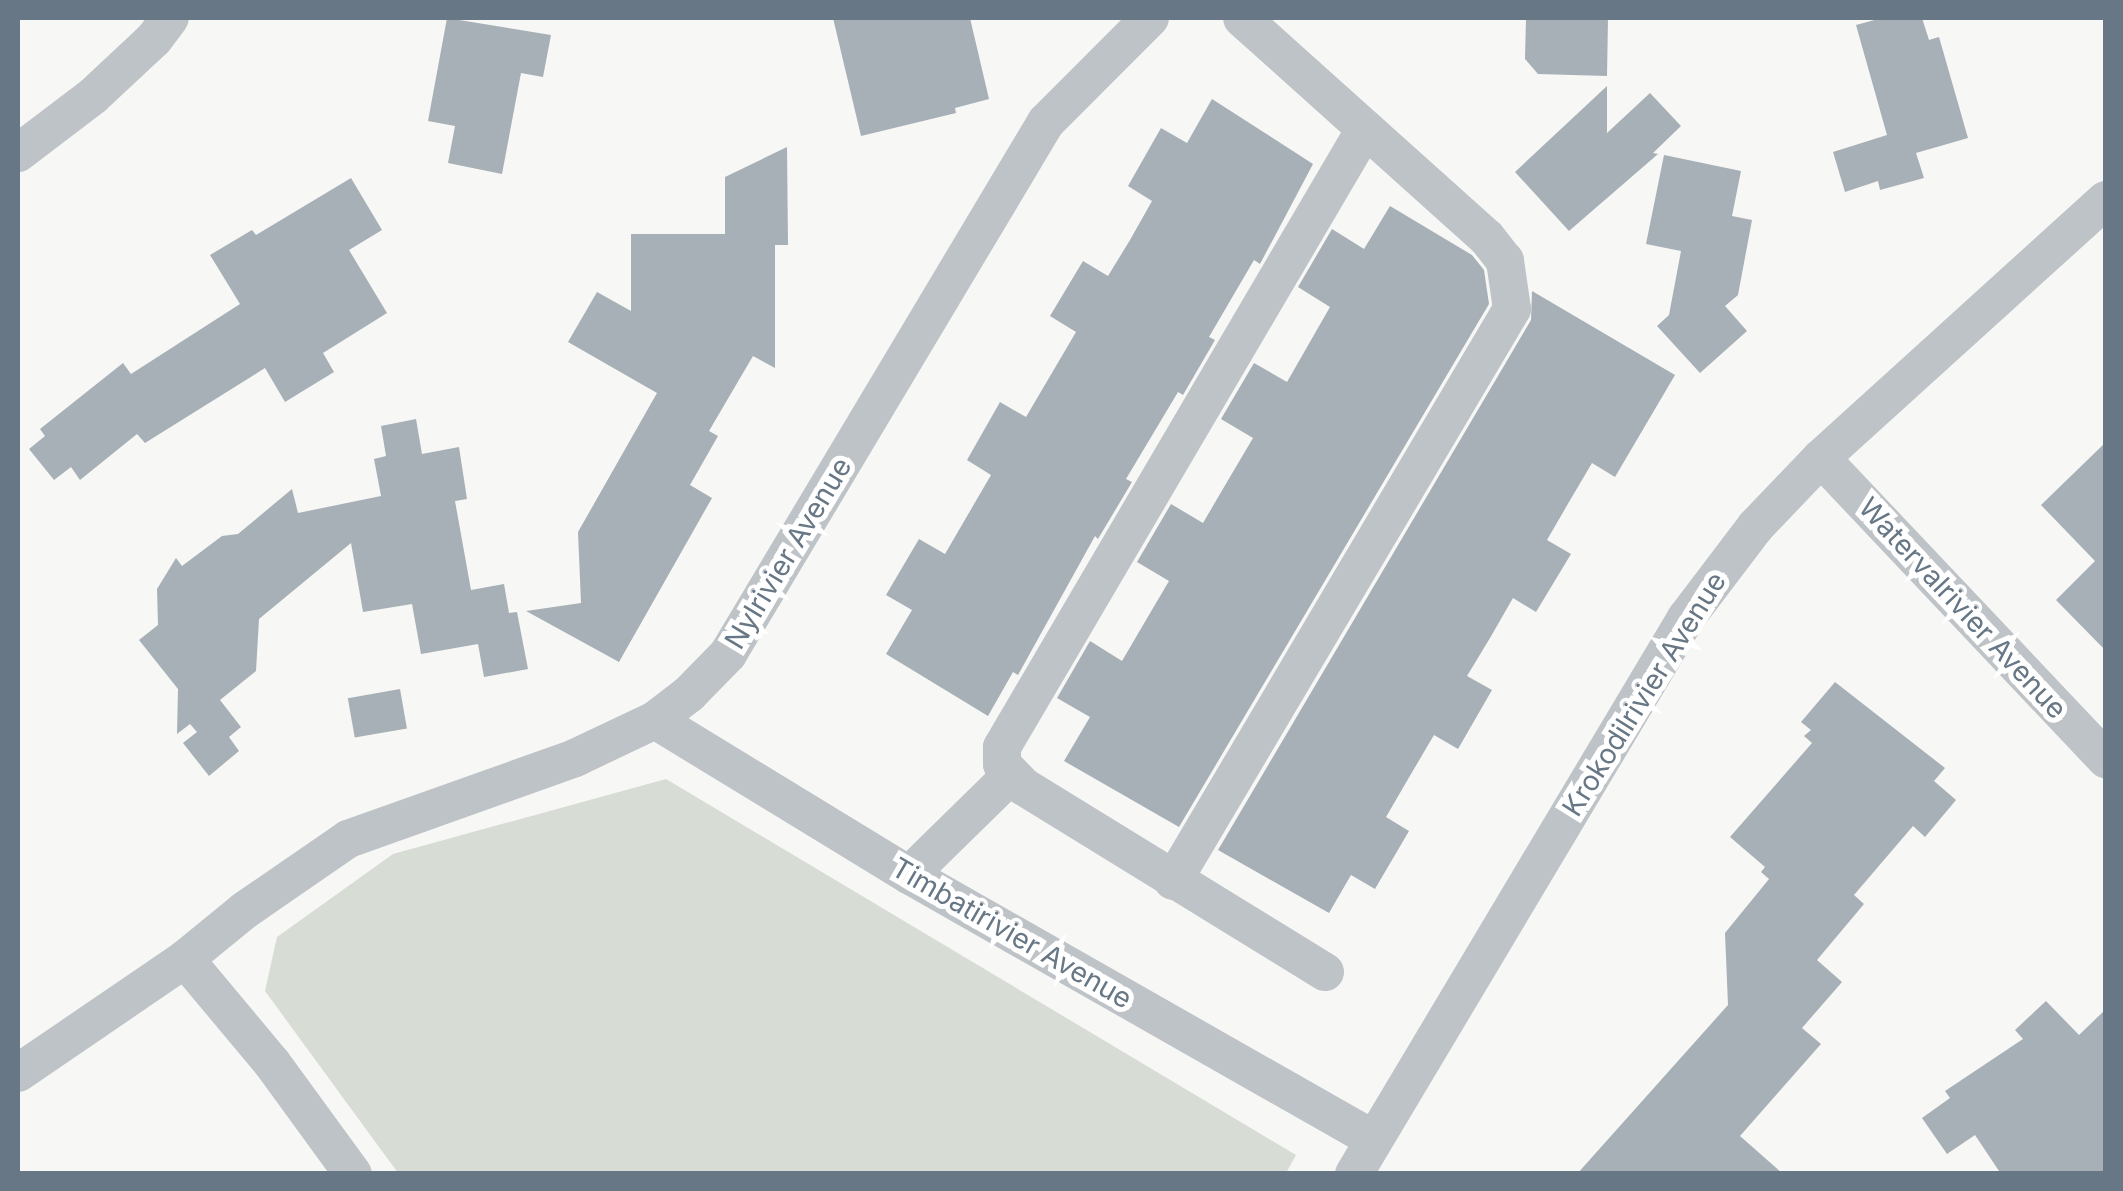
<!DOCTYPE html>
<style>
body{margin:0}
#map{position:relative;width:2123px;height:1191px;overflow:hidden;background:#f7f7f5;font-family:Inter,sans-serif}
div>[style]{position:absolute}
.green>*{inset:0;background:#d7dcd4}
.building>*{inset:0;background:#a7b0b6;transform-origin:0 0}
.street>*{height:38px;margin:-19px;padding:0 19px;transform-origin:19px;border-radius:19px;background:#bec3c7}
span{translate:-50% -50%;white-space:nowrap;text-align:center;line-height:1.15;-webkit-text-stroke:10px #fff;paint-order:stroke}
.street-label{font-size:28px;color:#677785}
.frame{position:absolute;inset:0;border:20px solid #677785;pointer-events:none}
</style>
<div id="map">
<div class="green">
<div style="clip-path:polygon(666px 779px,1296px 1155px,1286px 1173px,398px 1173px,265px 991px,277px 937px,393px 854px)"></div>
</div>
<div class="building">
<div style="clip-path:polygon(447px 18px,551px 35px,543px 77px,521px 73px,502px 174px,448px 163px,455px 126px,428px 121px)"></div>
<div style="clip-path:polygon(833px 18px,970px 18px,989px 99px,955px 108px,956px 113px,861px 136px)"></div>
<div style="clip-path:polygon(1526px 18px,1608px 18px,1607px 76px,1538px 74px,1525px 59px)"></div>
<div style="clip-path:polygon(1882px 18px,1922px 18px,1929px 40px,1939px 37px,1968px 138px,1916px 153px,1924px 178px,1880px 190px,1878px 181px,1845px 192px,1833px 152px,1887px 135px,1856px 25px)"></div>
<div style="clip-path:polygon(1607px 86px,1607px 133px,1650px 93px,1681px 126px,1653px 153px,1658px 154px,1569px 231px,1515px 172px)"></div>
<div style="clip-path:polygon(1212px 99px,1313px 164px,1260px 264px,1254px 260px,1209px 337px,1215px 340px,1183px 395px,1178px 392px,1126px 479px,1132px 482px,1098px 539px,1095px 536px,1018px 675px,1013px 672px,988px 716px,886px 654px,912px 610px,886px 595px,919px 539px,945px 554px,991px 475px,967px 460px,1000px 402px,1026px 417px,1076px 332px,1050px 316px,1083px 261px,1108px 276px,1130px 240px,1152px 201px,1128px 186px,1161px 128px,1187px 143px)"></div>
<div style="clip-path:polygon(787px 147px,788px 245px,775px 245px,775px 368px,753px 356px,709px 431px,718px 436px,690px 485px,712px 498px,619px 662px,526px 611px,581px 603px,578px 532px,657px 393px,568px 342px,597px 292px,631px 311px,631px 234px,725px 234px,725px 177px)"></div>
<div style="clip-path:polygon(1664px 155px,1741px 171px,1732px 216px,1752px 220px,1738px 295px,1725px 306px,1747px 331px,1700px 373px,1657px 326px,1669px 315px,1681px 251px,1646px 244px)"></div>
<div style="clip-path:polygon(351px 178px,382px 230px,349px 250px,387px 313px,323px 353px,334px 372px,285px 402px,265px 368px,145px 443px,137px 434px,80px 480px,71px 467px,54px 480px,29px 449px,45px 436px,40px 429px,123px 363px,131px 374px,240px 304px,210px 255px,252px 230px,256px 235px)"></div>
<div style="clip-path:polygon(1390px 206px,1472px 255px,1484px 270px,1489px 304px,1179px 827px,1064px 761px,1090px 717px,1057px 698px,1090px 641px,1122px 661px,1146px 620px,1169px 581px,1137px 562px,1171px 504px,1203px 523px,1227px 482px,1253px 438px,1221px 419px,1254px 363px,1287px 382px,1330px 307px,1298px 287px,1332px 229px,1364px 249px)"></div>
<div style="clip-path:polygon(1532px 291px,1675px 375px,1615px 477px,1592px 463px,1569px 502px,1547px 540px,1571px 554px,1536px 612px,1513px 598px,1490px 638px,1467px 676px,1492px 690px,1458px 749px,1434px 735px,1411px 774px,1386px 817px,1409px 831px,1375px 889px,1351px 875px,1329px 913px,1218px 850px,1531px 320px)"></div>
<div style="clip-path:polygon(416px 419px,422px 454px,459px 447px,467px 499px,455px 501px,471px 590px,504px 584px,509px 613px,517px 612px,528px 669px,484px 677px,478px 644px,421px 654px,412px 604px,363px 612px,351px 543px,259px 619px,256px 671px,220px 700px,241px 727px,229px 737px,239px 751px,209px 776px,183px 743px,197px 732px,190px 724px,177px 734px,178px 689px,139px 640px,158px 625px,157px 589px,176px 558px,182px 566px,222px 536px,238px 534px,292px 489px,298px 513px,381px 496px,374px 459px,386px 456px,381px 426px)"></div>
<div style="clip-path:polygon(2106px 442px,2106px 651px,2056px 600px,2095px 561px,2041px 505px)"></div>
<div style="clip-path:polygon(1835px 682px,1945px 768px,1934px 781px,1956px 800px,1925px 837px,1913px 826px,1854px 895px,1864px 904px,1817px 960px,1842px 982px,1802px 1028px,1821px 1044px,1740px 1136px,1783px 1174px,1577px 1174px,1728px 1005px,1725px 933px,1769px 879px,1761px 872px,1765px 867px,1730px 837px,1812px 743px,1804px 736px,1811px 730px,1801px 722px)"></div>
<div style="left:400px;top:689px;width:40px;height:53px;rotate:80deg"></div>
<div style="clip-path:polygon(2046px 1001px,2079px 1035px,2106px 1009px,2106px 1174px,2001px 1174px,1975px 1135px,1947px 1154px,1922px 1118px,1950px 1098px,1945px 1091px,2023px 1039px,2015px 1030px)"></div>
</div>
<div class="street">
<div style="left:18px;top:153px;width:94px;rotate:-37.2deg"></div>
<div style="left:93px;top:96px;width:83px;rotate:-43.1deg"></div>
<div style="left:154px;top:39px;width:26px;rotate:-53deg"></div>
<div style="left:1821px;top:458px;width:415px;rotate:46.6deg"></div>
<div style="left:655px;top:720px;width:298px;rotate:31.4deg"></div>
<div style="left:909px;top:875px;width:534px;rotate:29.64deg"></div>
<div style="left:909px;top:875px;width:143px;rotate:-44.4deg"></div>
<div style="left:1173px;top:881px;width:665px;rotate:-59.35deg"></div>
<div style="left:1512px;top:309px;width:49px;rotate:-98.3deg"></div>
<div style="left:1505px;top:261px;width:29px;rotate:-128deg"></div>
<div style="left:1487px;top:238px;width:329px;rotate:-138.1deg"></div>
<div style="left:185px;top:959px;width:136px;rotate:50.1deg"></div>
<div style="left:272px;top:1063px;width:137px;rotate:53.9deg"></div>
<div style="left:1325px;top:972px;width:355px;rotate:-148.4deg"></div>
<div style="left:1023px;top:786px;width:30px;rotate:-134deg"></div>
<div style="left:1002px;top:764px;width:17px;rotate:-90deg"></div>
<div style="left:1002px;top:747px;width:717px;rotate:-59.57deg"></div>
<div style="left:18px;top:1073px;width:202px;rotate:-34.3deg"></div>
<div style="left:185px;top:959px;width:77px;rotate:-39.2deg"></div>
<div style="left:245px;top:910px;width:125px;rotate:-34.6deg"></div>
<div style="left:348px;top:839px;width:241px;rotate:-19.6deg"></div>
<div style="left:575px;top:758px;width:89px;rotate:-25.4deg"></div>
<div style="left:655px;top:720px;width:43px;rotate:-37.4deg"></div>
<div style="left:689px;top:694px;width:56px;rotate:-45.7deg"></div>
<div style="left:728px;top:654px;width:620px;rotate:-59.13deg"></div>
<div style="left:1046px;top:122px;width:147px;rotate:-45deg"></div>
<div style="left:1354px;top:1174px;width:648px;rotate:-59.16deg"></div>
<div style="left:1686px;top:618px;width:114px;rotate:-52.8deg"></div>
<div style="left:1755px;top:527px;width:95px;rotate:-46.3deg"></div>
<div style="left:1821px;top:458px;width:384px;rotate:-42.2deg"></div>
</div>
<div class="street-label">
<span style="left:788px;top:553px;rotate:-59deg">Nylrivier Avenue</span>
<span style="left:1963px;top:608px;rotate:47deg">Watervalrivier Avenue</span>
<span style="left:1644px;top:694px;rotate:-58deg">Krokodilrivier Avenue</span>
<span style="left:1012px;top:933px;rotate:30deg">Timbatirivier Avenue</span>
</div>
<div class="frame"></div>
</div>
